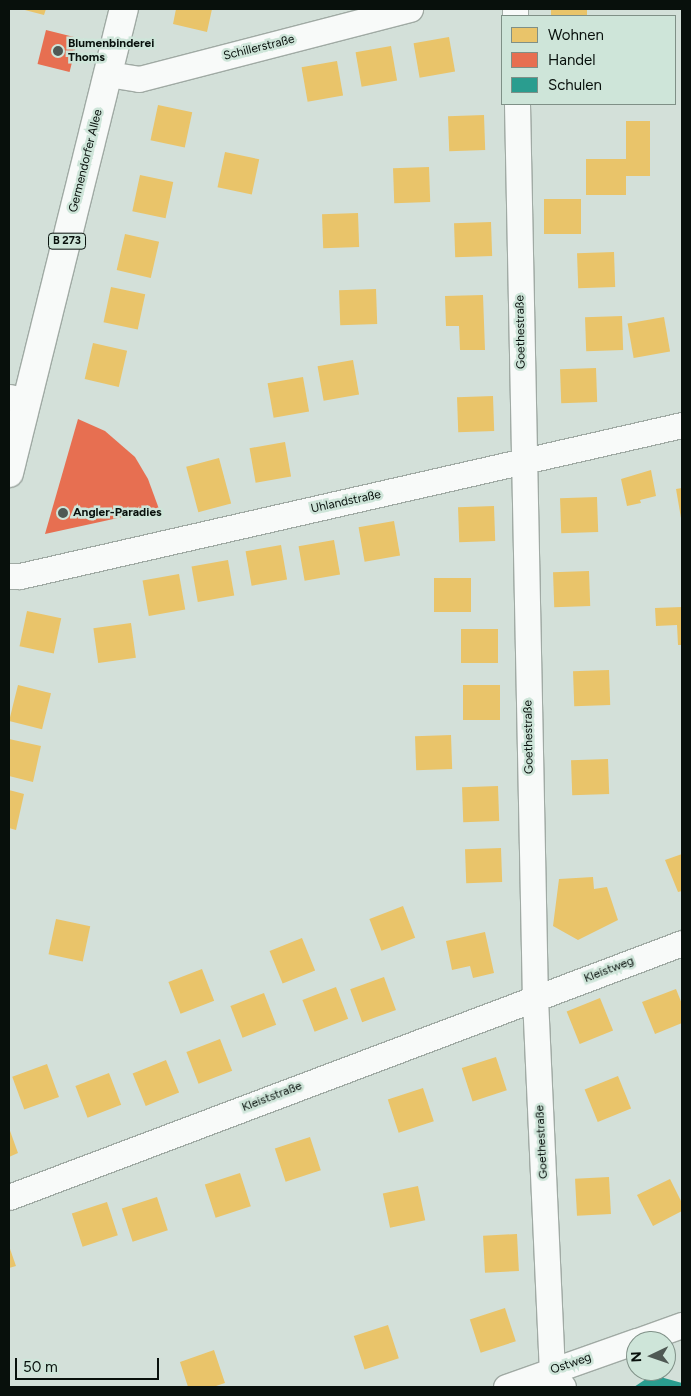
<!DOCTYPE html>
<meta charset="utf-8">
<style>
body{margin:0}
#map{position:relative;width:691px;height:1396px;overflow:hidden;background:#d3e0d9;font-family:Figtree,sans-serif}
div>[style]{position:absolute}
.homes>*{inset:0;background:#e9c46a;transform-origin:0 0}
.shops>*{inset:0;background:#e76f51;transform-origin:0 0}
.schools>*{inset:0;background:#2a9d8f}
.roads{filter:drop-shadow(1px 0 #a0aaa4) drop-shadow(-1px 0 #a0aaa4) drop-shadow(0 1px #a0aaa4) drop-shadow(0 -1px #a0aaa4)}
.minor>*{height:25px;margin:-12.5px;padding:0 12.5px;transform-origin:12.5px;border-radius:12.5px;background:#f8faf9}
.major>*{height:28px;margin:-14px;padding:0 14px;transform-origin:14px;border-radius:14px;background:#f8faf9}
.dots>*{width:14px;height:14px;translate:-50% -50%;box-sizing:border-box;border:2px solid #cee5d9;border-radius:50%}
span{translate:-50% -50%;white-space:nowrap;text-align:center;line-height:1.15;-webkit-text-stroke:5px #cee5d9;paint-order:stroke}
.shield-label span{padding:1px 4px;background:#cee5d9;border:1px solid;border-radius:4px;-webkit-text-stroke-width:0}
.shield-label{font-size:11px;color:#08100c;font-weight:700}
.poi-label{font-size:12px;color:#08100c;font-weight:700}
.left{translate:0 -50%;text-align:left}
.street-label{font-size:12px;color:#08100c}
.frame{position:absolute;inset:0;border:10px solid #08100c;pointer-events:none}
.legend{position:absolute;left:501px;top:15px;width:175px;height:90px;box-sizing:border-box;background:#cee5d9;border:1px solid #7f9087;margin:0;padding:6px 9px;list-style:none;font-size:15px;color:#08100c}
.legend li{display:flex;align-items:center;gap:10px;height:25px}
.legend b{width:25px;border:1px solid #7f9087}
.north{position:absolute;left:626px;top:1331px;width:50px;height:50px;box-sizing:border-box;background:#cee5d9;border:1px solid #7f9087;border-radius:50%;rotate:267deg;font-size:14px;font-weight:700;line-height:20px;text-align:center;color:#08100c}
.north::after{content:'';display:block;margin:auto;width:18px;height:22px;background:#4f5954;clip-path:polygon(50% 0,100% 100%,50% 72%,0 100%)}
.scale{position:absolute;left:15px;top:1358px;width:144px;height:22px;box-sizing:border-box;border:2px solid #08100c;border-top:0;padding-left:6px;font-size:15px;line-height:18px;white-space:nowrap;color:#08100c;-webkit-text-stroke:4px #cee5d9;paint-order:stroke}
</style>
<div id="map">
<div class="homes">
<div style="clip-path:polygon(21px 9px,46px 9px,44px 15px)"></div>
<div style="clip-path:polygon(176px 9px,212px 9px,207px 32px,173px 24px)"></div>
<div style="left:551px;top:9px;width:36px;height:7px"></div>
<div style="left:449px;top:37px;width:35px;height:36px;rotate:80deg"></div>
<div style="left:391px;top:46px;width:35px;height:36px;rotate:80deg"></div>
<div style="left:337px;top:61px;width:35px;height:36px;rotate:80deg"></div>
<div style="left:158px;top:105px;width:35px;height:36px;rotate:12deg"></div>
<div style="left:484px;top:115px;width:35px;height:36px;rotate:88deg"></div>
<div style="clip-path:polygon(626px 121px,650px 121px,650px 176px,626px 176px,626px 195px,586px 195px,586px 159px,626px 159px)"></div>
<div style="left:225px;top:152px;width:35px;height:36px;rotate:12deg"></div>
<div style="left:429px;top:167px;width:35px;height:36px;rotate:88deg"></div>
<div style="left:140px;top:175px;width:34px;height:37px;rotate:12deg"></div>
<div style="left:544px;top:199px;width:37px;height:35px"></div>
<div style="left:358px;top:213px;width:34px;height:36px;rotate:88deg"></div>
<div style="left:491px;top:222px;width:34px;height:37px;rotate:88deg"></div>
<div style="left:125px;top:234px;width:35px;height:37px;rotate:13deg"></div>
<div style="left:614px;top:252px;width:35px;height:37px;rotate:88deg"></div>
<div style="left:111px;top:287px;width:35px;height:36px;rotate:12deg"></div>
<div style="left:376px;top:289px;width:35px;height:37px;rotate:88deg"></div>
<div style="clip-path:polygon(483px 295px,485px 350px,460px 350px,459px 326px,446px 326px,445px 296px)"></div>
<div style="left:622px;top:316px;width:34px;height:37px;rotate:88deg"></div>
<div style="left:664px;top:317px;width:35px;height:37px;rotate:80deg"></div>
<div style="left:93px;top:343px;width:35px;height:37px;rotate:13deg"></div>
<div style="left:353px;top:360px;width:35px;height:36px;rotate:80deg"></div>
<div style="left:596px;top:368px;width:34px;height:36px;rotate:88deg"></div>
<div style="left:303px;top:377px;width:35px;height:36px;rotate:80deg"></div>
<div style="left:493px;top:396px;width:35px;height:36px;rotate:88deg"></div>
<div style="left:285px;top:442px;width:35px;height:36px;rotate:80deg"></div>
<div style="left:219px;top:458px;width:47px;height:34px;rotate:75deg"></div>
<div style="clip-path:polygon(651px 470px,656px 496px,640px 500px,641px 503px,627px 506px,621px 479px)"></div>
<div style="clip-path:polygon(682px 488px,682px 518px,681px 518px,676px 489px)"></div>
<div style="left:597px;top:497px;width:35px;height:37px;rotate:88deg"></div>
<div style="left:494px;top:506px;width:35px;height:36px;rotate:88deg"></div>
<div style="left:394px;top:521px;width:35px;height:36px;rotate:80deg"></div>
<div style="left:334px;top:540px;width:35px;height:36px;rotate:80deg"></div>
<div style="left:281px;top:545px;width:35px;height:36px;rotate:80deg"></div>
<div style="left:228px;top:560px;width:36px;height:37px;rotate:80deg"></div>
<div style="left:589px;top:571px;width:35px;height:36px;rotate:88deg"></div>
<div style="left:179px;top:574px;width:36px;height:37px;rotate:80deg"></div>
<div style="left:471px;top:578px;width:34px;height:37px;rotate:90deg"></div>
<div style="clip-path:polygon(682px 607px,682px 645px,678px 645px,677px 625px,656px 626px,655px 608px)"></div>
<div style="left:27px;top:611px;width:35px;height:36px;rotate:12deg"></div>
<div style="left:131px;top:623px;width:35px;height:38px;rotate:82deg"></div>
<div style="left:498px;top:629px;width:34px;height:37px;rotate:90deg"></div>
<div style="left:609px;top:670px;width:35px;height:36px;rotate:88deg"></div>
<div style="left:18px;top:685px;width:34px;height:37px;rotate:14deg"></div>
<div style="left:500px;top:685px;width:35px;height:37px;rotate:90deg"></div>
<div style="left:451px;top:735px;width:34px;height:36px;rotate:88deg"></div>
<div style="clip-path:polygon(9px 739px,41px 746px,33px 782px,9px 776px)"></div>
<div style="left:608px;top:759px;width:35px;height:37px;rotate:88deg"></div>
<div style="left:498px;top:786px;width:35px;height:36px;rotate:88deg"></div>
<div style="clip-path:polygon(9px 790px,24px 794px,16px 830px,9px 828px)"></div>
<div style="left:501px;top:848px;width:34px;height:36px;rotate:88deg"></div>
<div style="clip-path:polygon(682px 854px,682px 891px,678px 892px,665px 860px)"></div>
<div style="clip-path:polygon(593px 877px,594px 889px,607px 887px,618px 920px,578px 940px,553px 926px,559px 879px)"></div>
<div style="left:403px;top:906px;width:34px;height:36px;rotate:69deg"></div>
<div style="left:56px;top:919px;width:35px;height:36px;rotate:12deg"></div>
<div style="clip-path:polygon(485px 932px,494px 973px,473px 978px,470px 966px,452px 970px,446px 941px)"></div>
<div style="left:302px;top:938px;width:35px;height:35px;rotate:68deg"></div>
<div style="left:202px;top:969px;width:34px;height:36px;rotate:69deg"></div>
<div style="left:384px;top:977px;width:35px;height:36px;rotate:70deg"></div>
<div style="left:336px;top:987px;width:34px;height:36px;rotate:69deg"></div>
<div style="clip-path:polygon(676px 989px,682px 1004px,682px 1023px,655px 1034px,642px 1002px)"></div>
<div style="left:264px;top:993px;width:34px;height:36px;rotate:69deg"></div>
<div style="left:600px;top:998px;width:35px;height:36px;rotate:68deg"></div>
<div style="left:220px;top:1039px;width:34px;height:36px;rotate:69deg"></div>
<div style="left:496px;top:1057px;width:35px;height:36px;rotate:72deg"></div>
<div style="left:166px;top:1060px;width:35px;height:36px;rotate:68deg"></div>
<div style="left:47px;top:1064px;width:35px;height:37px;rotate:70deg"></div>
<div style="left:109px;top:1073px;width:34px;height:36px;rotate:69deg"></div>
<div style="left:618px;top:1076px;width:35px;height:36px;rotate:68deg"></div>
<div style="left:423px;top:1088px;width:35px;height:37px;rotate:72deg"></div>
<div style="clip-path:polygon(9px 1128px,18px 1153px,9px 1157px)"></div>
<div style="left:310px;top:1137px;width:35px;height:37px;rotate:72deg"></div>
<div style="left:240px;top:1173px;width:35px;height:37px;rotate:72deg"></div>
<div style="left:609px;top:1177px;width:37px;height:34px;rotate:87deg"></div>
<div style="clip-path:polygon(670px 1179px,682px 1203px,682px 1211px,653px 1226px,637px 1195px)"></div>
<div style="left:418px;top:1186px;width:35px;height:36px;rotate:78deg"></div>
<div style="left:157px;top:1197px;width:35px;height:37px;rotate:72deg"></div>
<div style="left:107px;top:1202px;width:35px;height:37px;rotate:72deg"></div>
<div style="left:517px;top:1234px;width:37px;height:34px;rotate:87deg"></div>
<div style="clip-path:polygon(9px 1246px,16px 1266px,9px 1268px)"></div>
<div style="left:505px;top:1308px;width:35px;height:37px;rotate:72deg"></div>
<div style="left:388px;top:1325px;width:35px;height:36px;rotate:72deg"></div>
<div style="clip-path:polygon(214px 1350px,225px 1383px,213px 1387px,188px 1387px,180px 1362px)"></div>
</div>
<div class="shops">
<div style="left:46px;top:30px;width:33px;height:35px;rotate:14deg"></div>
<div style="clip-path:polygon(78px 419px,105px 431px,135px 457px,148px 479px,159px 509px,45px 534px)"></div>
</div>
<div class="schools">
<div style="clip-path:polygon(658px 1371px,664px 1378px,682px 1383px,682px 1387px,634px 1387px)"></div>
</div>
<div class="roads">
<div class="minor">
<div style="left:515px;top:9px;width:7px;rotate:90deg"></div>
<div style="left:108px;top:74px;width:31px;rotate:9deg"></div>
<div style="left:139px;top:79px;width:280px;rotate:-14.5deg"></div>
<div style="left:517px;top:104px;width:894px;rotate:88.85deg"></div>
<div style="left:535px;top:998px;width:373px;rotate:87.4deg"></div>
<div style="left:552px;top:1371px;width:19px;rotate:55deg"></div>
<div style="left:9px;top:397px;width:18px;rotate:13deg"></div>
<div style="left:9px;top:576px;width:11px"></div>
<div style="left:20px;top:576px;width:679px;rotate:-12.85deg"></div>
<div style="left:9px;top:1197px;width:719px;rotate:-20.68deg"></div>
<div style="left:637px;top:1341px;width:48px;rotate:-19.6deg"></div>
<div style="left:506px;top:1387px;width:138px;rotate:-19.5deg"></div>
</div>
<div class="major">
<div style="left:9px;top:473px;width:478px;rotate:-76.1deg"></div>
</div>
</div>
<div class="dots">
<div style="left:58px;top:51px;background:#4f5954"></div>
<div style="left:63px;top:513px;background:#4f5954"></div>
</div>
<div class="shield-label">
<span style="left:67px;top:241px">B 273</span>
</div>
<div class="poi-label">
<span class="left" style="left:68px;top:51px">Blumenbinderei<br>Thoms</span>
<span class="left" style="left:73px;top:513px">Angler-Paradies</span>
</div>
<div class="street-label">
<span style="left:259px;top:48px;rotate:-14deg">Schillerstraße</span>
<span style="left:86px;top:161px;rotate:-76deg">Germendorfer Allee</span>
<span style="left:521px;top:332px;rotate:-91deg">Goethestraße</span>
<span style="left:346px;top:502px;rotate:-12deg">Uhlandstraße</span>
<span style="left:529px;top:737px;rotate:-91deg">Goethestraße</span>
<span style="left:609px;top:970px;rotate:-21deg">Kleistweg</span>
<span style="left:272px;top:1097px;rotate:-21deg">Kleiststraße</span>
<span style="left:542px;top:1142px;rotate:-93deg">Goethestraße</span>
<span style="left:571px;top:1364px;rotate:-19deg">Ostweg</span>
</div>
<div class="frame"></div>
<ul class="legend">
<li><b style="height:14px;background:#e9c46a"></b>Wohnen</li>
<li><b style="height:14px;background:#e76f51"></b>Handel</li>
<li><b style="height:14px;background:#2a9d8f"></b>Schulen</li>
</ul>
<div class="north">N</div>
<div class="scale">50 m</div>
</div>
